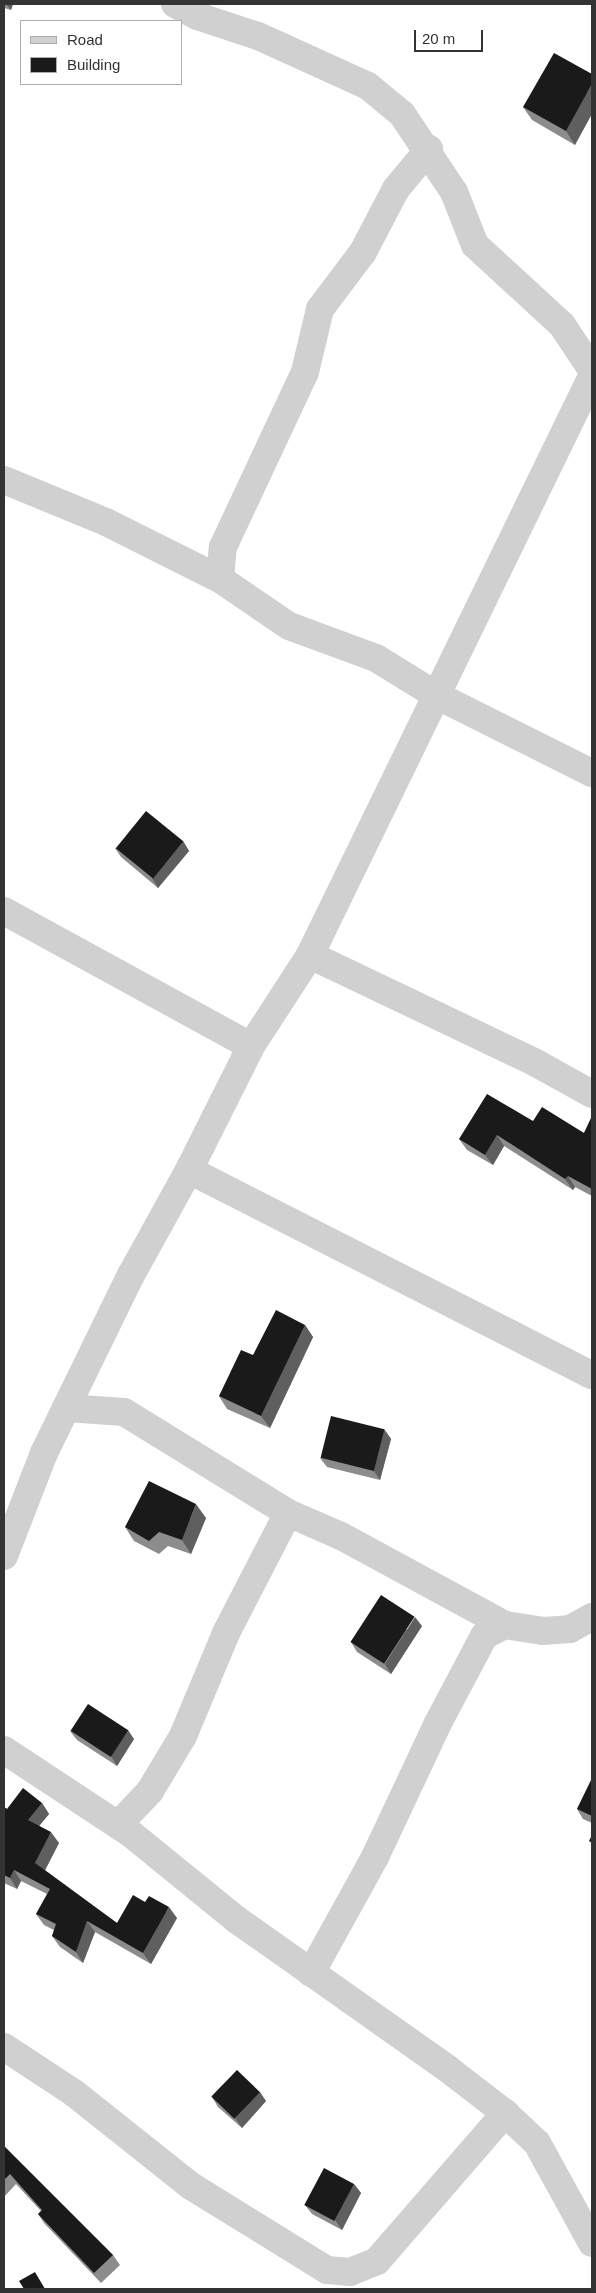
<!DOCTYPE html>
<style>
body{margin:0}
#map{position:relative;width:596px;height:2293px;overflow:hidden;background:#fff;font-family:Arial,sans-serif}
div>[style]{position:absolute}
.minor>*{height:28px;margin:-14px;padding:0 14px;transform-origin:14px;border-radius:14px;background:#d0d0d0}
.wall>*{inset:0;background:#8c8c8c}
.shaded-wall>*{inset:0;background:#5f5f5f}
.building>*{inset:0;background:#1a1a1a;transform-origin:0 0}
span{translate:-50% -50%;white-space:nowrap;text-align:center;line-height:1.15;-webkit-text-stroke:5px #fff;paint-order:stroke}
.frame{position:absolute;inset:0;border:5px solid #333;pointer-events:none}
.legend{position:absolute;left:20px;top:20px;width:162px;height:65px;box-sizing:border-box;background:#fff;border:1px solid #adadad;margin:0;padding:6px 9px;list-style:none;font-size:15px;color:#333}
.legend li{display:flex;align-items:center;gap:10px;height:25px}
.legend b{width:25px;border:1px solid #adadad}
.scale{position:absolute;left:414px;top:30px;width:69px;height:22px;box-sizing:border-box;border:2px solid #333;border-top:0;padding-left:6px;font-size:15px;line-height:18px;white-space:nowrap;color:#333;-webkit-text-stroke:4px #fff;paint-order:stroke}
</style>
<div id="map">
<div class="minor">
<div style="left:175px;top:4px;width:25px;rotate:29deg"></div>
<div style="left:197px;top:16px;width:64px;rotate:18.2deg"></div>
<div style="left:258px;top:36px;width:121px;rotate:24.4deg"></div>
<div style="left:368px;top:86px;width:44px;rotate:39.5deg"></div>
<div style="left:402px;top:114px;width:94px;rotate:56.3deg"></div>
<div style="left:454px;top:192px;width:57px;rotate:68.4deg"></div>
<div style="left:475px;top:245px;width:118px;rotate:42.6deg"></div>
<div style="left:562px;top:325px;width:54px;rotate:56.3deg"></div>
<div style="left:4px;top:480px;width:110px;rotate:22.4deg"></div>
<div style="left:106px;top:522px;width:127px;rotate:26.6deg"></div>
<div style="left:220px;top:579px;width:83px;rotate:34.3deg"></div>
<div style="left:289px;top:626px;width:93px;rotate:20.2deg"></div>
<div style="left:376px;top:658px;width:70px;rotate:31.7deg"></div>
<div style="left:436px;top:695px;width:174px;rotate:26.6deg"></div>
<div style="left:220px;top:579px;width:32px;rotate:-85deg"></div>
<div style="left:223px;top:547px;width:193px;rotate:-64.9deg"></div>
<div style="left:305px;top:372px;width:65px;rotate:-76.6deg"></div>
<div style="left:320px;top:309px;width:71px;rotate:-53deg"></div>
<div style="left:363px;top:252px;width:71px;rotate:-62.4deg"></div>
<div style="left:396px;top:189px;width:52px;rotate:-50.5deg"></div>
<div style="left:4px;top:911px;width:281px;rotate:28.7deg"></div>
<div style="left:310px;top:955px;width:250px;rotate:25.5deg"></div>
<div style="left:536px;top:1063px;width:64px;rotate:29deg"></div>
<div style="left:189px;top:1170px;width:452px;rotate:27deg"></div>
<div style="left:66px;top:1408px;width:58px;rotate:3.9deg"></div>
<div style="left:124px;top:1412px;width:193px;rotate:31.6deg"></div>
<div style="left:288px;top:1513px;width:58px;rotate:23.5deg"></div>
<div style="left:341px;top:1536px;width:187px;rotate:28.5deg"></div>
<div style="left:4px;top:1556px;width:110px;rotate:-68.8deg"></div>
<div style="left:44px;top:1453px;width:198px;rotate:-64deg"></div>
<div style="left:131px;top:1275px;width:120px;rotate:-61.1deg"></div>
<div style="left:189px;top:1170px;width:139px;rotate:-63.4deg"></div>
<div style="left:251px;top:1046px;width:108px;rotate:-57deg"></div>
<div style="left:310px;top:955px;width:644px;rotate:-64.03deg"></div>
<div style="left:4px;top:1750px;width:151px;rotate:33.4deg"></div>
<div style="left:130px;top:1833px;width:138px;rotate:39.1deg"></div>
<div style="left:237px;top:1920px;width:258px;rotate:35.2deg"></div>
<div style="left:448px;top:2069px;width:72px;rotate:37.7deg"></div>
<div style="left:505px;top:2113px;width:44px;rotate:43.2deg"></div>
<div style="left:537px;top:2143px;width:114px;rotate:61.2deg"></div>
<div style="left:118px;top:1825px;width:47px;rotate:-46.7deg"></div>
<div style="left:150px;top:1791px;width:64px;rotate:-59deg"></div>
<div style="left:183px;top:1736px;width:112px;rotate:-67.3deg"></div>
<div style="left:226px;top:1633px;width:135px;rotate:-62.7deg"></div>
<div style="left:311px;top:1973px;width:132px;rotate:-61.1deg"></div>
<div style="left:375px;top:1857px;width:148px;rotate:-64.8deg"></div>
<div style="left:438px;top:1723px;width:98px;rotate:-62.1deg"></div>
<div style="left:484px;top:1636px;width:24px;rotate:-28deg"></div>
<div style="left:505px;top:1625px;width:38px;rotate:9deg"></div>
<div style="left:543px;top:1631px;width:27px;rotate:-4deg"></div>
<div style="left:570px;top:1629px;width:25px;rotate:-29deg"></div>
<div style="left:4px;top:2047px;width:84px;rotate:33.3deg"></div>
<div style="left:74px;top:2093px;width:149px;rotate:38.5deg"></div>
<div style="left:191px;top:2186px;width:160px;rotate:31.7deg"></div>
<div style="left:327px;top:2270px;width:23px;rotate:5deg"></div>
<div style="left:350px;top:2272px;width:29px;rotate:-22deg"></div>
<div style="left:377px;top:2261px;width:196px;rotate:-49.1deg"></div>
</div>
<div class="wall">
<div style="clip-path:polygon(4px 4px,13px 4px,11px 10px,4px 8px)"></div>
<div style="clip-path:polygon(592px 74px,575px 145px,532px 120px,523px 107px)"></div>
<div style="clip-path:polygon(183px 841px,189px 851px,158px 888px,121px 857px,115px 848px)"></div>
<div style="clip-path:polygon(592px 1116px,592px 1196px,575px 1187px,573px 1190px,504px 1146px,493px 1165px,467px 1150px,459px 1139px,533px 1121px,584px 1133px)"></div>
<div style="clip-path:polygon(305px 1325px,313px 1337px,270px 1428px,227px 1409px,219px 1396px,253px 1355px)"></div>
<div style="clip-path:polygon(384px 1429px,391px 1439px,380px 1480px,327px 1467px,320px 1458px)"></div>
<div style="clip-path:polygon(206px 1518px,191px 1554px,168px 1546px,159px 1554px,134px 1541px,125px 1527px)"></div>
<div style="clip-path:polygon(422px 1626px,391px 1674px,357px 1652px,351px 1642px)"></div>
<div style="clip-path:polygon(70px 1731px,134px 1739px,117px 1766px,77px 1740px)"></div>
<div style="clip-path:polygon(592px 1779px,592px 1823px,583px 1819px,577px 1809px)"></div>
<div style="clip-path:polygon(42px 1803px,49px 1814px,39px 1826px,59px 1843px,45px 1870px,117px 1923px,145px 1902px,177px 1918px,151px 1964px,95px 1932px,83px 1963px,60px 1947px,52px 1936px,54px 1930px,44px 1925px,36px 1914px,47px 1894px,21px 1881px,17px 1889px,4px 1883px,4px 1807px,7px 1809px)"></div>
<div style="clip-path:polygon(212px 2097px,266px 2101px,242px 2128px,218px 2107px)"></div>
<div style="clip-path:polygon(4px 2146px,113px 2255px,120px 2265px,101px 2283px,44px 2223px,38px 2214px,41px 2211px,16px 2184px,4px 2197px)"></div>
<div style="clip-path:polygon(354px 2184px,361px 2193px,342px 2230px,312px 2214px,305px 2205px)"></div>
</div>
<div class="shaded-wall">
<div style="clip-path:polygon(6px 4px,13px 4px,11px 10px)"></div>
<div style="clip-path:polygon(592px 84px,592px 114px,575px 145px,566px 131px)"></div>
<div style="clip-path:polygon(183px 841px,189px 851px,158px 888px,152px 878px)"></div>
<div style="clip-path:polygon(497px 1135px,504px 1146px,493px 1165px,485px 1155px)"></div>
<div style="clip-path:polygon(568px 1176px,575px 1187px,573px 1190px,565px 1179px)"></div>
<div style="clip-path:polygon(305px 1325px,313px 1337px,270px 1428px,261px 1416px)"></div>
<div style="clip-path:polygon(384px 1429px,391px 1439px,380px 1480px,374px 1471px)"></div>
<div style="clip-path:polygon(196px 1504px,206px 1518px,191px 1554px,182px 1540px)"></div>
<div style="clip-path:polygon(415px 1617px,422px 1626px,391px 1674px,385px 1664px)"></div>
<div style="clip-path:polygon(128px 1730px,134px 1739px,117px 1766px,111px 1756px)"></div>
<div style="clip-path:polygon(42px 1803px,49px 1814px,35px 1831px,28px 1820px)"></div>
<div style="clip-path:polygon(51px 1832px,59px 1843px,43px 1874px,35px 1863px)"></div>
<div style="clip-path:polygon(14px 1870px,21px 1881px,17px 1889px,10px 1878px)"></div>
<div style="clip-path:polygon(169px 1907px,177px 1918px,151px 1964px,143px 1953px)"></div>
<div style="clip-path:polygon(87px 1921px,95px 1932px,83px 1963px,76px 1952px)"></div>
<div style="clip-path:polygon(260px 2092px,266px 2101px,242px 2128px,235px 2118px)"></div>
<div style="clip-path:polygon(354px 2184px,361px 2193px,342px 2230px,335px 2220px)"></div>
</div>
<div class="building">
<div style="clip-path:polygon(554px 53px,592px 74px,592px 84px,566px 131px,523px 107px)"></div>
<div style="left:146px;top:811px;width:48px;height:48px;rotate:39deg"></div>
<div style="clip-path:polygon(487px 1094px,533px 1121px,542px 1107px,584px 1133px,592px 1116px,592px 1189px,568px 1176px,565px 1179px,497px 1135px,485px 1155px,459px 1139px)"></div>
<div style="clip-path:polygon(276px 1310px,305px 1325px,261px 1416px,219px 1396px,241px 1350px,253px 1355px)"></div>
<div style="left:331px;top:1416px;width:55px;height:43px;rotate:14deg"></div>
<div style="clip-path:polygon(149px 1481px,196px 1504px,182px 1540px,159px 1532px,149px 1541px,125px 1527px)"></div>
<div style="left:381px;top:1595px;width:40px;height:56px;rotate:33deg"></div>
<div style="left:88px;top:1704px;width:48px;height:32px;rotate:33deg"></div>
<div style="clip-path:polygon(592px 1778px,592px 1816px,577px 1809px)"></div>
<div style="clip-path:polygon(23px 1788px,42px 1803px,28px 1820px,51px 1832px,35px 1863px,117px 1923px,133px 1895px,145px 1902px,149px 1896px,169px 1907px,143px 1953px,87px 1921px,76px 1952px,52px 1936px,56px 1924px,36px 1914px,50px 1889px,14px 1870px,10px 1878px,4px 1875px,4px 1807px,7px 1809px)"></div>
<div style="clip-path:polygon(592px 1835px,592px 1843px,589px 1841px)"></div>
<div style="left:237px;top:2070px;width:32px;height:37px;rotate:44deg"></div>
<div style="clip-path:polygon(4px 2146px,113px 2255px,94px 2273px,38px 2214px,42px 2210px,10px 2174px,4px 2180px)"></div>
<div style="left:324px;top:2168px;width:34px;height:42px;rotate:28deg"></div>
<div style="clip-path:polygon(35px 2272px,45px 2289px,24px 2289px,19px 2281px)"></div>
</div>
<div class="frame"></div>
<ul class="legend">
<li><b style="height:6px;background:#d0d0d0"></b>Road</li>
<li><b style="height:14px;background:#1a1a1a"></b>Building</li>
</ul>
<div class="scale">20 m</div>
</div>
